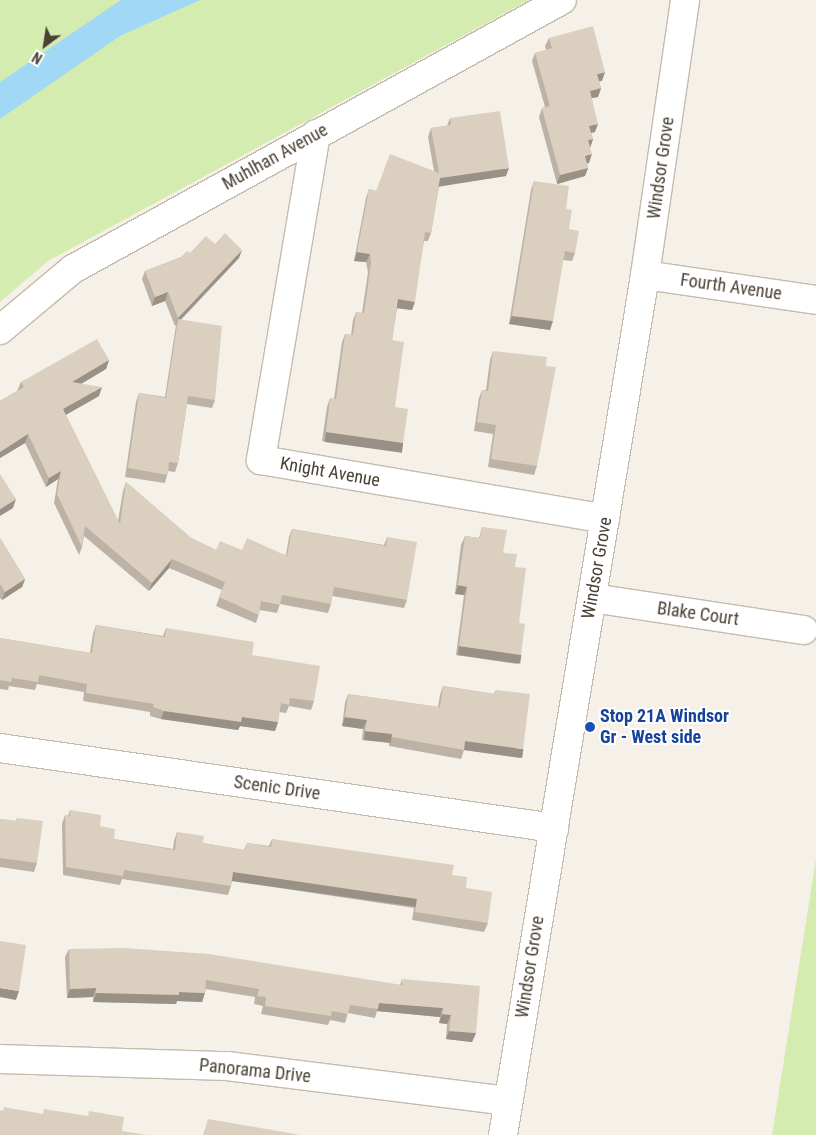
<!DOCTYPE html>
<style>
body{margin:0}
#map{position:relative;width:816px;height:1135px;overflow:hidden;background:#f5f1e8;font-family:"Roboto Condensed",sans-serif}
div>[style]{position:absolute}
.green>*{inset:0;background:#d4ecaf}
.water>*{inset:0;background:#a1d8f6}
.roads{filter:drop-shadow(1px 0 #c5bbad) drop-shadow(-1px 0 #c5bbad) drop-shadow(0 1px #c5bbad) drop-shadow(0 -1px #c5bbad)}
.street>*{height:28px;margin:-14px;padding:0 14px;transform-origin:14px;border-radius:14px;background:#fff}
.wall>*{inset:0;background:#bcb2a5}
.shaded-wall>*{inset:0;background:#999186;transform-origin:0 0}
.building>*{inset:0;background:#dbcfc0}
.dots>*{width:14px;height:14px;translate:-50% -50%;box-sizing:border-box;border:2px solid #fff;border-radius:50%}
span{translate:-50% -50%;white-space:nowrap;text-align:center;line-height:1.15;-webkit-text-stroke:4px #fff;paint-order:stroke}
.street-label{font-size:18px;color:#4a4136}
.transit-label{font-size:18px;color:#164399;font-weight:700}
.left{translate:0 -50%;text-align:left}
.north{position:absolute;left:20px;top:20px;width:50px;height:50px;-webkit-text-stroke:4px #fff;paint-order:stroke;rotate:211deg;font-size:14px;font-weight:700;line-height:20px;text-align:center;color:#4a4136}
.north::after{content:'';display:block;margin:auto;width:18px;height:22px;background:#4a4136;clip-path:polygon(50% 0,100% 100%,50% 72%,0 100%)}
</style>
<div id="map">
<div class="green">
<div style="clip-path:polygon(0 0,529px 0,48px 261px,0 302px)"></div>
<div style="clip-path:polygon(816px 859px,816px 1135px,772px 1135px)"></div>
</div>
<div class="water">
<div style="clip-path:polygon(121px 0,200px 0,120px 36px,0 119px,0 82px)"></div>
</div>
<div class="roads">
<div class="street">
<div style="left:316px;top:134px;width:331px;rotate:99.6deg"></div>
<div style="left:261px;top:460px;width:349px;rotate:9.7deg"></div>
<div style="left:645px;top:275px;width:173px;rotate:8.3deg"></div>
<div style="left:0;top:330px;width:95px;rotate:-39.9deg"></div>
<div style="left:73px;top:269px;width:558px;rotate:-28.82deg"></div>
<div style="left:592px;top:598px;width:214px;rotate:8.6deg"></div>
<div style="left:0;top:748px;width:560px;rotate:8.22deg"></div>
<div style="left:0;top:1059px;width:227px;rotate:1.8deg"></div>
<div style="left:227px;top:1066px;width:283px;rotate:7.1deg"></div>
<div style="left:503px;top:1135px;width:872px;rotate:-80.62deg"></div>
<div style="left:645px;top:275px;width:278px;rotate:-81.7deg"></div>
</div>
</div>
<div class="wall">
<div style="clip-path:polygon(549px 38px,602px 81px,599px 81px,601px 88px,598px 97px,592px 98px,595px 132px,591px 133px,593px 139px,590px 148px,589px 163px,587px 163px,588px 168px,585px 176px,557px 184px,539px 117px,542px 108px,545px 107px,532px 61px,535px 53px,546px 50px,545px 46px)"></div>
<div style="clip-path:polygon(450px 118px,506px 176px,439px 186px,431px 233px,428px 241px,424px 241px,412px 310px,397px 308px,392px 340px,395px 407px,403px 443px,400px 452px,322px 441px,327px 407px,330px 398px,334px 399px,342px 342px,345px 334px,351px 335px,353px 320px,356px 312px,362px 313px,368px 272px,366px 262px,354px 261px,366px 198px,369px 189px,376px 191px,434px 171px,428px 137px,431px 128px,447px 126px)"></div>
<div style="clip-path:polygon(534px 181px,566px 209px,569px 229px,575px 253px,572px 261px,563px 260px,550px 330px,509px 324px,531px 190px)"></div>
<div style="clip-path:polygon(215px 244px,239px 258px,181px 320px,215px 400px,212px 408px,187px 404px,178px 463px,175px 472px,168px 471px,165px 483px,125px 477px,136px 402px,139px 393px,165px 397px,176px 325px,175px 326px,165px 301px,152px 306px,142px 279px,145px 271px)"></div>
<div style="clip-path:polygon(493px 351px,537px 466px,534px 475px,488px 467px,493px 434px,474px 431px,479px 398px,482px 390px,486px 390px,490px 360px)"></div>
<div style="clip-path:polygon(109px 360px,106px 369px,81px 384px,99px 396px,66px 415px,118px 521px,123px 491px,126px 482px,191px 538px,216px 550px,242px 550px,286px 555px,289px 537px,292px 529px,384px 545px,387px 537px,407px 600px,404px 608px,332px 596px,331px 604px,328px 613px,280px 604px,277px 613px,260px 610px,256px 623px,216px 606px,222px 590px,169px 568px,149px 591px,84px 536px,82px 547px,79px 555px,54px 503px,58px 479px,46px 487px,25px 443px,0 458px,0 401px,17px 391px,21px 382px)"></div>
<div style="clip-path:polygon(482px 527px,515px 567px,519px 623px,517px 664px,456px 655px,464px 595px,455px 594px,461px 545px,465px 536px,479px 538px)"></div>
<div style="clip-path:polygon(0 538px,25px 579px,22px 587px,2px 600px,0 598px)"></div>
<div style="clip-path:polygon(96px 625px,163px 636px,166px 628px,252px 655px,314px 701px,311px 710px,289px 706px,286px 713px,279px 712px,278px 722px,275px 731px,240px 726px,238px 730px,161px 719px,150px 716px,150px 712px,83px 701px,84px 692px,37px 684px,35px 690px,9px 686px,8px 690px,0 689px,0 638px,90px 653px,93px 634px)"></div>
<div style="clip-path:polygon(443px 686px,494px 694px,496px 690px,520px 758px,464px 750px,461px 759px,389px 746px,389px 743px,362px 740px,363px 729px,342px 726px,345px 703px,348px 694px,438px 707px,440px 695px)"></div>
<div style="clip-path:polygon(70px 810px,100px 826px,114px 839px,173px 849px,174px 841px,177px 832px,203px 843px,244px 850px,247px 843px,269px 846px,272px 839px,452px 875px,466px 888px,488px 923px,484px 932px,412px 920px,414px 908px,232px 881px,231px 886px,228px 895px,122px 879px,120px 885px,63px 875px,62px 824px,65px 815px,68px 816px)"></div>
<div style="clip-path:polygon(17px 818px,37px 863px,34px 872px,0 867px,0 819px,16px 821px)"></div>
<div style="clip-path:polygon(69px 949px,400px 985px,402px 979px,476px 1033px,472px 1042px,446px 1039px,447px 1024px,439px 1023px,440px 1017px,377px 1011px,375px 1018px,348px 1013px,345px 1023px,330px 1020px,328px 1025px,261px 1014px,263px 1006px,254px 1004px,255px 997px,206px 989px,202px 1002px,177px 1001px,176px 1004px,93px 1002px,93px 997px,67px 998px,65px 957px)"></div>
</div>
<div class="shaded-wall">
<div style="clip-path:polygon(605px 72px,602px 81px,594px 82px,597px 74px)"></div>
<div style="clip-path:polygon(601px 88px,598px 97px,587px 99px,590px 91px)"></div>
<div style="clip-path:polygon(598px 124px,595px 132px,586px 134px,589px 126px)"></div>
<div style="clip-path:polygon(593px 139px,590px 148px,588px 140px)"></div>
<div style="clip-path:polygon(592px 154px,589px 163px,582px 165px,585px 156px)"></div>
<div style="clip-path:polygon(509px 168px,506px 176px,437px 187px,440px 178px)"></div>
<div style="clip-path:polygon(588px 168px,585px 176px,557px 184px,560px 175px)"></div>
<div style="clip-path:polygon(242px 250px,239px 258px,177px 323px,178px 319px,175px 326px,178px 318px)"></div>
<div style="clip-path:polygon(357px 252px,370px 254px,366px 262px,354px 261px)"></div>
<div style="clip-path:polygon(168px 292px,165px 301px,152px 306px,155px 297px)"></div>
<div style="clip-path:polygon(398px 299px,415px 302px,412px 310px,395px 308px)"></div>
<div style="clip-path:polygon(512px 316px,553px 321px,550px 330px,509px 324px)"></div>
<div style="clip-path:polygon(109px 360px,106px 369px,69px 391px,72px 382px)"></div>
<div style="clip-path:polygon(102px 387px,99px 396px,60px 418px,63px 409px)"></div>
<div style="left:326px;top:432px;width:78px;height:10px;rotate:8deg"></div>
<div style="clip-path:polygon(28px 434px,25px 443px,0 458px,0 452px)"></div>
<div style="clip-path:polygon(61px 471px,58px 479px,46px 487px,49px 478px)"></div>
<div style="clip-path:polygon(16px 499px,13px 508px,0 516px,0 509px)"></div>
<div style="clip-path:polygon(172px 559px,169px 568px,149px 591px,152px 583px)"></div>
<div style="clip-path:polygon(25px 579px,22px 587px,2px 600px,5px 592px)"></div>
<div style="clip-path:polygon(458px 585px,467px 587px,464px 595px,455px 594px)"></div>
<div style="left:459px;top:646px;width:63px;height:9px;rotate:8deg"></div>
<div style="clip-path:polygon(164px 711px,242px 717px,278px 722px,275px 731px,240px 726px,238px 730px,161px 719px)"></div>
<div style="clip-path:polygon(345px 717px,367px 720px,363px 729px,342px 726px)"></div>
<div style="left:365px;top:731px;width:27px;height:9px;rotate:6deg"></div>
<div style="left:465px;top:741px;width:59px;height:9px;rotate:8deg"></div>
<div style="left:233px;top:872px;width:186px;height:9px;rotate:8deg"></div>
<div style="clip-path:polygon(0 988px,19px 991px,16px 1000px,0 997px)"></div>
<div style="clip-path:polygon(96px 988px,93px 997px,67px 998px,70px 989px)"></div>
<div style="clip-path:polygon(179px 992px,205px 993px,202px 1002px,177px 1001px,176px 1004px,93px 1002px,96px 993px)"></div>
<div style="clip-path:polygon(379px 1003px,443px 1008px,440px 1017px,377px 1011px)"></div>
<div style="clip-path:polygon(442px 1014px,451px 1015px,447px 1024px,439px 1023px)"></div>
<div style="clip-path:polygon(449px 1031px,476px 1033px,472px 1042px,446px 1039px)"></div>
</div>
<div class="building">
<div style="clip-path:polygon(593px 26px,605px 72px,597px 74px,601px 88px,590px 91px,598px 124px,589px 126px,593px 139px,588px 140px,592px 154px,585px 156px,588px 168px,560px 175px,542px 108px,550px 106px,535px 53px,552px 48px,549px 38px)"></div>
<div style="clip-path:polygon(500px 111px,509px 168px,440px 178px,431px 233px,425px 232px,415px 302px,398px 299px,392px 340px,404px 342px,395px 407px,408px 409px,403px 443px,326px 432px,330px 398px,336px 399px,345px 334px,353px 335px,356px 312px,364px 313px,371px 263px,370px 254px,357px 252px,369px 189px,376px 191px,390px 154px,439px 173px,431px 128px,451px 125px,450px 118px)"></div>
<div style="clip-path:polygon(534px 181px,569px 186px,566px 209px,572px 210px,569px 229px,579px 231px,575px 253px,565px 251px,553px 321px,512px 316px)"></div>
<div style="clip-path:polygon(225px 233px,242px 250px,178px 318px,168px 292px,155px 297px,145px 271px,180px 258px,187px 251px,190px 253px,206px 236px,215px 244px)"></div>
<div style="clip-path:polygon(178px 319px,222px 326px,215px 400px,188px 396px,178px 463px,169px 462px,168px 475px,128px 468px,139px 393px,166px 398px)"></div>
<div style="clip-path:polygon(97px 339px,109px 360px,72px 382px,102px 387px,63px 409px,120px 524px,126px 482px,191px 538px,216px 550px,220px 541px,242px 550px,247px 538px,287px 556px,292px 529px,386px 546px,387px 537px,417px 542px,407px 600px,334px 587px,331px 604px,282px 595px,280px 605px,261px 601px,259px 615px,219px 597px,225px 582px,172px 559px,152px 583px,85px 526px,82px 547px,57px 494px,61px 471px,49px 478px,28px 434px,0 452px,0 401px,24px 387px,21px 382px)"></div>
<div style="clip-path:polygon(493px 351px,547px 357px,546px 366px,556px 367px,537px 466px,491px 459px,496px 425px,477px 422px,482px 390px,488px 391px)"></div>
<div style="clip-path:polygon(0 474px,16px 499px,0 509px)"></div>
<div style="clip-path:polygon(482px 527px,507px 530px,503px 553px,517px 554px,515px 567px,526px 568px,519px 623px,525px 624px,521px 655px,459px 646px,467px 587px,458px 585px,465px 536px,480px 538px)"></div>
<div style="clip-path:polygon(0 538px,25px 579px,5px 592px,0 584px)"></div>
<div style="clip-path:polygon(96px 625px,165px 637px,166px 628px,254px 642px,252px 655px,320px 666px,314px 701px,290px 698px,289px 705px,281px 703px,278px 722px,242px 717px,241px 722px,164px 711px,153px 707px,154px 704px,86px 693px,87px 684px,39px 675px,38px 682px,12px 678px,11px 682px,0 680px,0 638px,92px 653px)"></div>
<div style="clip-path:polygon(443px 686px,495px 694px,496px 690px,530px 694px,523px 749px,465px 741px,464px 750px,392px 737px,392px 734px,365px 731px,367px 720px,345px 717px,348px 694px,440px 707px)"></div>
<div style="clip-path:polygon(70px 810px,101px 815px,100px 826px,115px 829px,114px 839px,175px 850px,177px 832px,204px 836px,203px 843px,245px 850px,247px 843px,271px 847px,272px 839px,454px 865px,452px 875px,467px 877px,466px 888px,492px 892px,488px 923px,415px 912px,417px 899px,233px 872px,231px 886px,124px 870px,123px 876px,66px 867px,65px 815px,70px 816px)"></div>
<div style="clip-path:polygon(17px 818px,43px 821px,37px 863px,0 858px,0 819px,16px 821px)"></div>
<div style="clip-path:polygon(0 941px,26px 945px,19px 991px,0 988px)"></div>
<div style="clip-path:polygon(124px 948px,209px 954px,402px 985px,402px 979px,480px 986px,476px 1033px,449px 1031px,451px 1015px,442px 1014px,443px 1008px,379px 1003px,378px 1009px,350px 1005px,348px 1014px,332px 1011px,331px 1016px,265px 1006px,266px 997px,257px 996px,259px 989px,206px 980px,205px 993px,179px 992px,179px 995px,96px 993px,96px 988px,70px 989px,69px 949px)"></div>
<div style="clip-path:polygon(4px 1107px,43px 1114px,44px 1109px,88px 1116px,89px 1111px,124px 1117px,122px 1131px,147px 1135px,0 1135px,0 1110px,3px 1111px)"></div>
<div style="clip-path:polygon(208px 1119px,301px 1135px,203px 1135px)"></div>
</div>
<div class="dots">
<div style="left:590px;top:727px;background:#1a4fb4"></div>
</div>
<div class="street-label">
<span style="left:275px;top:157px;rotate:-29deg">Muhlhan Avenue</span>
<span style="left:661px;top:168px;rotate:-82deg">Windsor Grove</span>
<span style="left:731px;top:287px;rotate:8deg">Fourth Avenue</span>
<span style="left:330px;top:472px;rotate:10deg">Knight Avenue</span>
<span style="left:597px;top:568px;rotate:-80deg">Windsor Grove</span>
<span style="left:698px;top:614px;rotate:8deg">Blake Court</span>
<span style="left:277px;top:788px;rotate:8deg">Scenic Drive</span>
<span style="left:530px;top:967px;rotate:-81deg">Windsor Grove</span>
<span style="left:255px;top:1071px;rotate:6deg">Panorama Drive</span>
</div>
<div class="transit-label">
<span class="left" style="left:600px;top:727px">Stop 21A Windsor<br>Gr - West side</span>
</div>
<div class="north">N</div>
</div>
